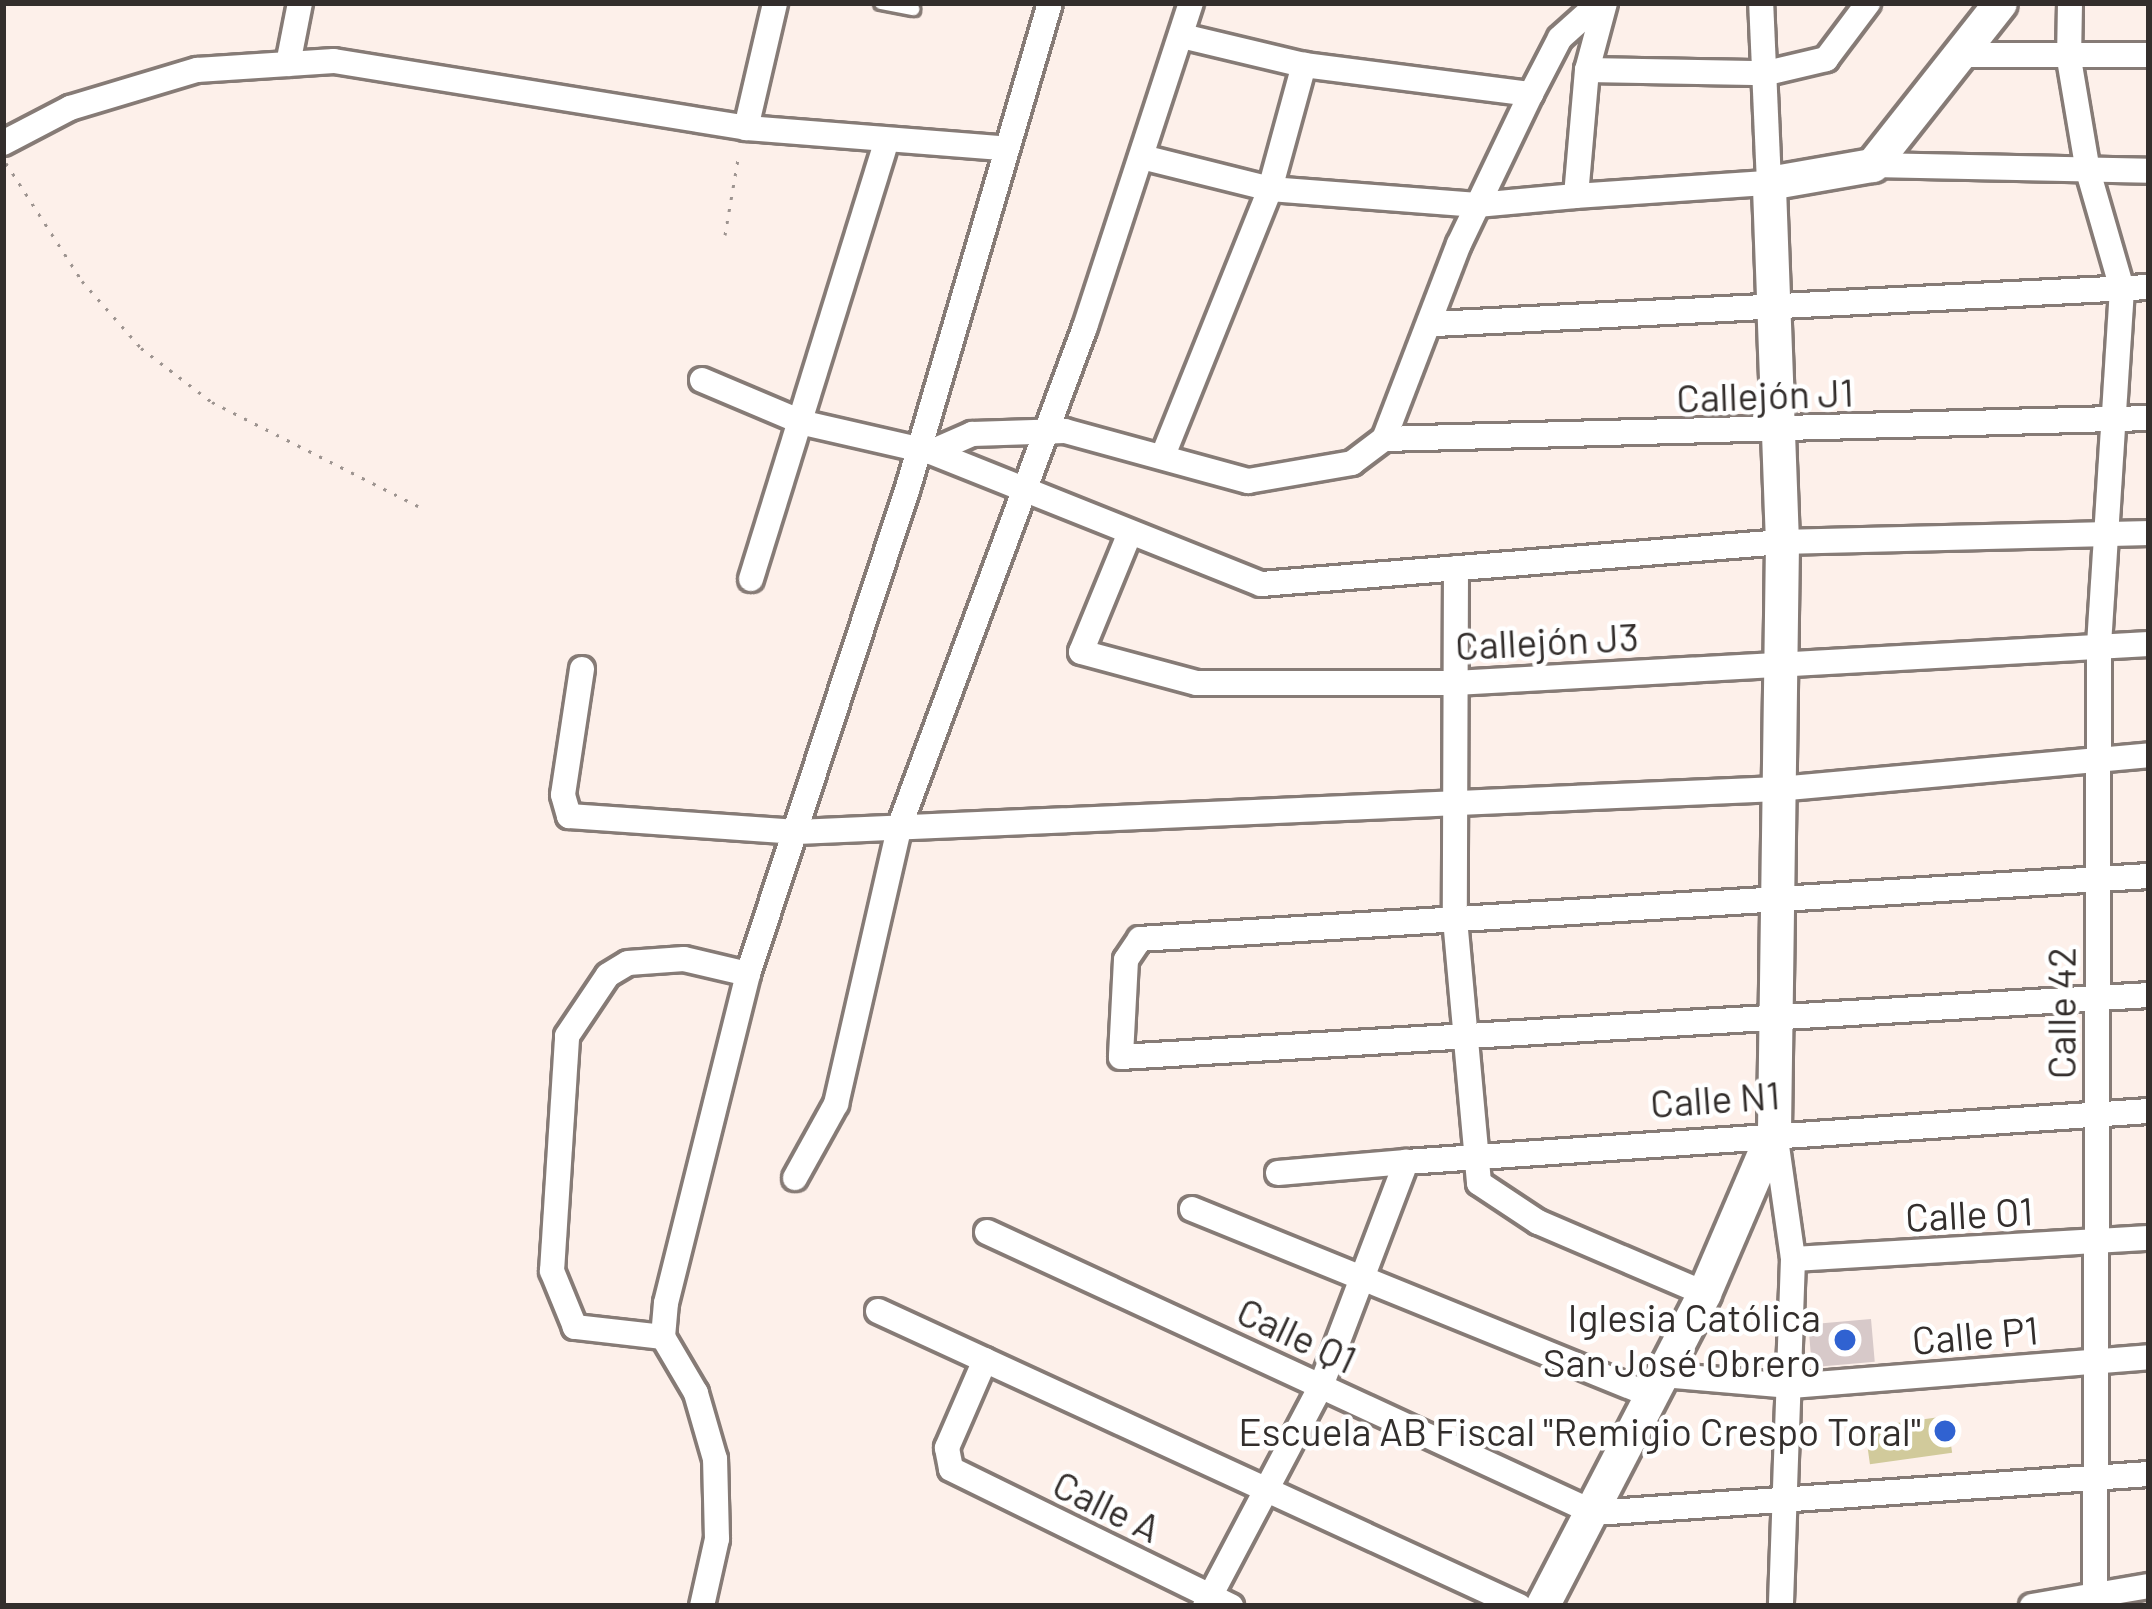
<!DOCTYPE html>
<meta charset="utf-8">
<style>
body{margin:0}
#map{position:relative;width:2152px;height:1609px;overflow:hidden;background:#fdf0ea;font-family:Barlow,sans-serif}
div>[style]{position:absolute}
.green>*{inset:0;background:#d1ca9b;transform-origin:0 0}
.building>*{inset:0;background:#d7c9c9;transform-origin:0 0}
.path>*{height:3px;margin-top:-1.5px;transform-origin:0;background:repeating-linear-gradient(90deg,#9d9490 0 3px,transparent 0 12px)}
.roads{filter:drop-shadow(3px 0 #867b76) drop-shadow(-3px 0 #867b76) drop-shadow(0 3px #867b76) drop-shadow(0 -3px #867b76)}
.lane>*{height:12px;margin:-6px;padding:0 6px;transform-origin:6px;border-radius:6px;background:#fff}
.street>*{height:24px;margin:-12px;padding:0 12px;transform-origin:12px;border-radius:12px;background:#fff}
.secondary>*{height:33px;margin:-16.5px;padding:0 16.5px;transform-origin:16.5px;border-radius:16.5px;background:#fff}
.dots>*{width:33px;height:33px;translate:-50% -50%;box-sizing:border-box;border:6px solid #fff;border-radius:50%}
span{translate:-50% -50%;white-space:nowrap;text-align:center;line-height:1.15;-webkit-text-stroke:9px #fff;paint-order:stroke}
.street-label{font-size:39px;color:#332e2c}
.poi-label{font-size:39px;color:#332e2c}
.right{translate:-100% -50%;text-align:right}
.frame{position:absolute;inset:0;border:6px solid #332e2c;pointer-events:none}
</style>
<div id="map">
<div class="green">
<div style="left:1947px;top:1416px;width:37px;height:83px;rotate:82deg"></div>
</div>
<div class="building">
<div style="left:1871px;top:1319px;width:43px;height:63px;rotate:85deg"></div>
</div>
<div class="path">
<div style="left:6px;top:163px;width:140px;rotate:57.2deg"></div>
<div style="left:82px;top:281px;width:89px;rotate:48.6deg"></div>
<div style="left:141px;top:348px;width:89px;rotate:37.3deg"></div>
<div style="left:212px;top:402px;width:231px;rotate:26.8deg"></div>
<div style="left:725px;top:235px;width:83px;rotate:-80.3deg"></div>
</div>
<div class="roads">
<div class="lane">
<div style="left:881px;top:3px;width:33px;rotate:11deg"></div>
</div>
<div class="street">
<div style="left:1605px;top:3px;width:69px;rotate:105deg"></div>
<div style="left:1587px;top:70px;width:126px;rotate:95deg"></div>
<div style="left:1576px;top:196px;width:193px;rotate:-3.9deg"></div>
<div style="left:1769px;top:183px;width:180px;rotate:-92.5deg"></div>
<div style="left:2070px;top:3px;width:56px;rotate:91deg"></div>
<div style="left:2069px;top:59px;width:114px;rotate:80.4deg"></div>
<div style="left:2088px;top:171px;width:123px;rotate:73.9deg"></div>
<div style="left:2122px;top:289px;width:358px;rotate:93.7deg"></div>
<div style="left:2099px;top:646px;width:960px;rotate:90.24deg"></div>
<div style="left:1182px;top:36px;width:125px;rotate:13.4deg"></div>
<div style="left:1304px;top:65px;width:229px;rotate:7.3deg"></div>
<div style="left:1531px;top:94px;width:63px;rotate:-62.6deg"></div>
<div style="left:1560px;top:38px;width:52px;rotate:-41.9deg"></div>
<div style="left:1964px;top:55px;width:185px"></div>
<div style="left:288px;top:64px;width:62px;rotate:-78.9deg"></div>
<div style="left:1587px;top:70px;width:180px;rotate:1deg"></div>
<div style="left:1767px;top:73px;width:61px;rotate:-13.3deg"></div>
<div style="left:1826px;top:59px;width:70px;rotate:-53.1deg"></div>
<div style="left:746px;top:128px;width:128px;rotate:-76.9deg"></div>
<div style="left:3px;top:143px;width:76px;rotate:-27.6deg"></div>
<div style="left:70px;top:108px;width:133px;rotate:-16.7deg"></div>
<div style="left:197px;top:70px;width:137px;rotate:-3.8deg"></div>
<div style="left:334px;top:61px;width:417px;rotate:9.2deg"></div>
<div style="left:746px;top:128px;width:257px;rotate:4.5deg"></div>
<div style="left:1142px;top:157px;width:132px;rotate:14deg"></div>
<div style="left:1270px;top:189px;width:208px;rotate:4.4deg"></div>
<div style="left:1477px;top:205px;width:99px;rotate:-5.2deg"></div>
<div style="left:1872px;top:165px;width:277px;rotate:1.2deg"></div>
<div style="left:1435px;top:324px;width:715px;rotate:-2.97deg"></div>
<div style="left:702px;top:380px;width:111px;rotate:22.9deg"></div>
<div style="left:804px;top:423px;width:130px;rotate:12.9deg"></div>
<div style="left:931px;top:452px;width:355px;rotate:21.8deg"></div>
<div style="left:1261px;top:584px;width:523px;rotate:-4.61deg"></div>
<div style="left:1782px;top:542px;width:367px;rotate:-1.4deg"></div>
<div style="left:1384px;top:439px;width:765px;rotate:-1.57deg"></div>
<div style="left:931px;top:452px;width:45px;rotate:-23.7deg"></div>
<div style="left:972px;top:434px;width:93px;rotate:-1.8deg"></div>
<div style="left:1065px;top:431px;width:190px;rotate:15.3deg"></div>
<div style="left:1248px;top:481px;width:106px;rotate:-9.8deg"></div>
<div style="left:1352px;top:463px;width:40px;rotate:-37deg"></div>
<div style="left:1384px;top:439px;width:209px;rotate:-69deg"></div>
<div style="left:1459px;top:244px;width:166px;rotate:-64.4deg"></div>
<div style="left:1164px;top:453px;width:284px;rotate:-68.1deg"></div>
<div style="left:1270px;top:189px;width:129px;rotate:-74.7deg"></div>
<div style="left:1129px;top:535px;width:126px;rotate:112.3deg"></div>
<div style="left:1081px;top:652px;width:120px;rotate:15deg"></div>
<div style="left:1197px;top:683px;width:258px"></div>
<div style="left:1455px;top:683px;width:695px;rotate:-3.22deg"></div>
<div style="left:1456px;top:568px;width:351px;rotate:90.2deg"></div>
<div style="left:1455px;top:919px;width:265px;rotate:84.8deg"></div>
<div style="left:1479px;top:1183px;width:71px;rotate:33.5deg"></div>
<div style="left:1538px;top:1222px;width:181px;rotate:23.2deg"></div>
<div style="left:751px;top:579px;width:454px;rotate:-72.8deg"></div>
<div style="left:582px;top:669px;width:127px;rotate:98.6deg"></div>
<div style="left:563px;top:795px;width:22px;rotate:74deg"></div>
<div style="left:569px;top:816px;width:229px;rotate:4deg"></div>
<div style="left:797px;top:832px;width:982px;rotate:-2.51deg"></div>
<div style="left:1778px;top:789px;width:373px;rotate:-5.2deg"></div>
<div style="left:2149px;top:876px;width:1011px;rotate:176.43deg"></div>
<div style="left:1140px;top:939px;width:25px;rotate:124deg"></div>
<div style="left:1126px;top:960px;width:97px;rotate:93deg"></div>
<div style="left:1121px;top:1057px;width:1030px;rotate:-3.45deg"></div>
<div style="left:1775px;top:1132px;width:128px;rotate:81.9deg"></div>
<div style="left:1793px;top:1259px;width:347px;rotate:92deg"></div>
<div style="left:1278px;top:1173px;width:128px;rotate:-4.9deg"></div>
<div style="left:795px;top:1178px;width:85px;rotate:-61deg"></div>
<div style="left:836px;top:1104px;width:286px;rotate:-77.1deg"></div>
<div style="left:900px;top:825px;width:531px;rotate:-69.62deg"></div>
<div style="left:1085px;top:327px;width:341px;rotate:-71.9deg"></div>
<div style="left:1192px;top:1209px;width:497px;rotate:22.1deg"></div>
<div style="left:987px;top:1232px;width:670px;rotate:24.81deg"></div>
<div style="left:1595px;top:1513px;width:555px;rotate:-4.03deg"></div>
<div style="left:1793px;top:1259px;width:357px;rotate:-3.4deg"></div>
<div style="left:878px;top:1311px;width:706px;rotate:24.71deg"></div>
<div style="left:663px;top:1337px;width:89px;rotate:-173.5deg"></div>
<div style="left:575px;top:1327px;width:61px;rotate:-112.3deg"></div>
<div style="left:552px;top:1271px;width:235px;rotate:-86.3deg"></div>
<div style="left:567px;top:1036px;width:73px;rotate:-56.1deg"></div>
<div style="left:608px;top:975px;width:23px;rotate:-31deg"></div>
<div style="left:628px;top:963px;width:56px;rotate:-4.1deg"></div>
<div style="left:684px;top:959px;width:66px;rotate:13.2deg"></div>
<div style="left:985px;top:1360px;width:96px;rotate:113.4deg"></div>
<div style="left:947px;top:1448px;width:21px;rotate:79deg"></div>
<div style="left:951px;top:1469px;width:312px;rotate:26.1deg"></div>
<div style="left:1663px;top:1375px;width:128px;rotate:4.9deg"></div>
<div style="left:1791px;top:1386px;width:359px;rotate:-4.6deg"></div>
<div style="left:702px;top:1606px;width:69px;rotate:-77.4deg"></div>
<div style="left:717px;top:1539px;width:80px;rotate:-91.4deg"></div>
<div style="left:715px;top:1459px;width:69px;rotate:-106.1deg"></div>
<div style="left:696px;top:1393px;width:65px;rotate:-120.5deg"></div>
<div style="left:663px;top:1337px;width:34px;rotate:-85deg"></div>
<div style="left:666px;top:1303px;width:339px;rotate:-76deg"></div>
<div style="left:748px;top:974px;width:516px;rotate:-71.81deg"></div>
<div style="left:909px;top:484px;width:501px;rotate:-73.66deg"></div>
<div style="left:1205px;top:1606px;width:249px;rotate:-62.2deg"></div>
<div style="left:1321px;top:1386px;width:240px;rotate:-69.2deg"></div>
<div style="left:1406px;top:1162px;width:745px;rotate:-3.93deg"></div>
<div style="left:2032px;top:1606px;width:119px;rotate:-9.7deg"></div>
</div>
<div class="secondary">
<div style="left:1542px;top:1606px;width:352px;rotate:-62.6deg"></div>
<div style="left:1704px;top:1293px;width:177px;rotate:-66.8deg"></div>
<div style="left:1774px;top:1130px;width:588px;rotate:-89.22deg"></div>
<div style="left:1782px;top:542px;width:359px;rotate:-92.1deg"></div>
<div style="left:1769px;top:183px;width:105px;rotate:-9.9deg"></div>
<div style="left:1872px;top:165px;width:206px;rotate:-51.7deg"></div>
</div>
</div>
<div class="dots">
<div style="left:1845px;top:1340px;background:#3062d1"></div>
<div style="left:1945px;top:1431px;background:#3062d1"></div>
</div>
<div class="street-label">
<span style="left:1765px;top:395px;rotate:-2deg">Callejón J1</span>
<span style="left:1547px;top:641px;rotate:-3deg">Callejón J3</span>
<span style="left:2061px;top:1013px;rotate:-90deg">Calle 42</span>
<span style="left:1715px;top:1099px;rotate:-4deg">Calle N1</span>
<span style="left:1969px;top:1214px;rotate:-3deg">Calle O1</span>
<span style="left:1297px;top:1335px;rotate:25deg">Calle Q1</span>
<span style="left:1975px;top:1335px;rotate:-5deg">Calle P1</span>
<span style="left:1107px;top:1506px;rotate:26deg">Calle A</span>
</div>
<div class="poi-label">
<span class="right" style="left:1821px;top:1340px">Iglesia Católica<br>San José Obrero</span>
<span class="right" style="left:1921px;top:1431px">Escuela AB Fiscal "Remigio Crespo Toral"</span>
</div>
<div class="frame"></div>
</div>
